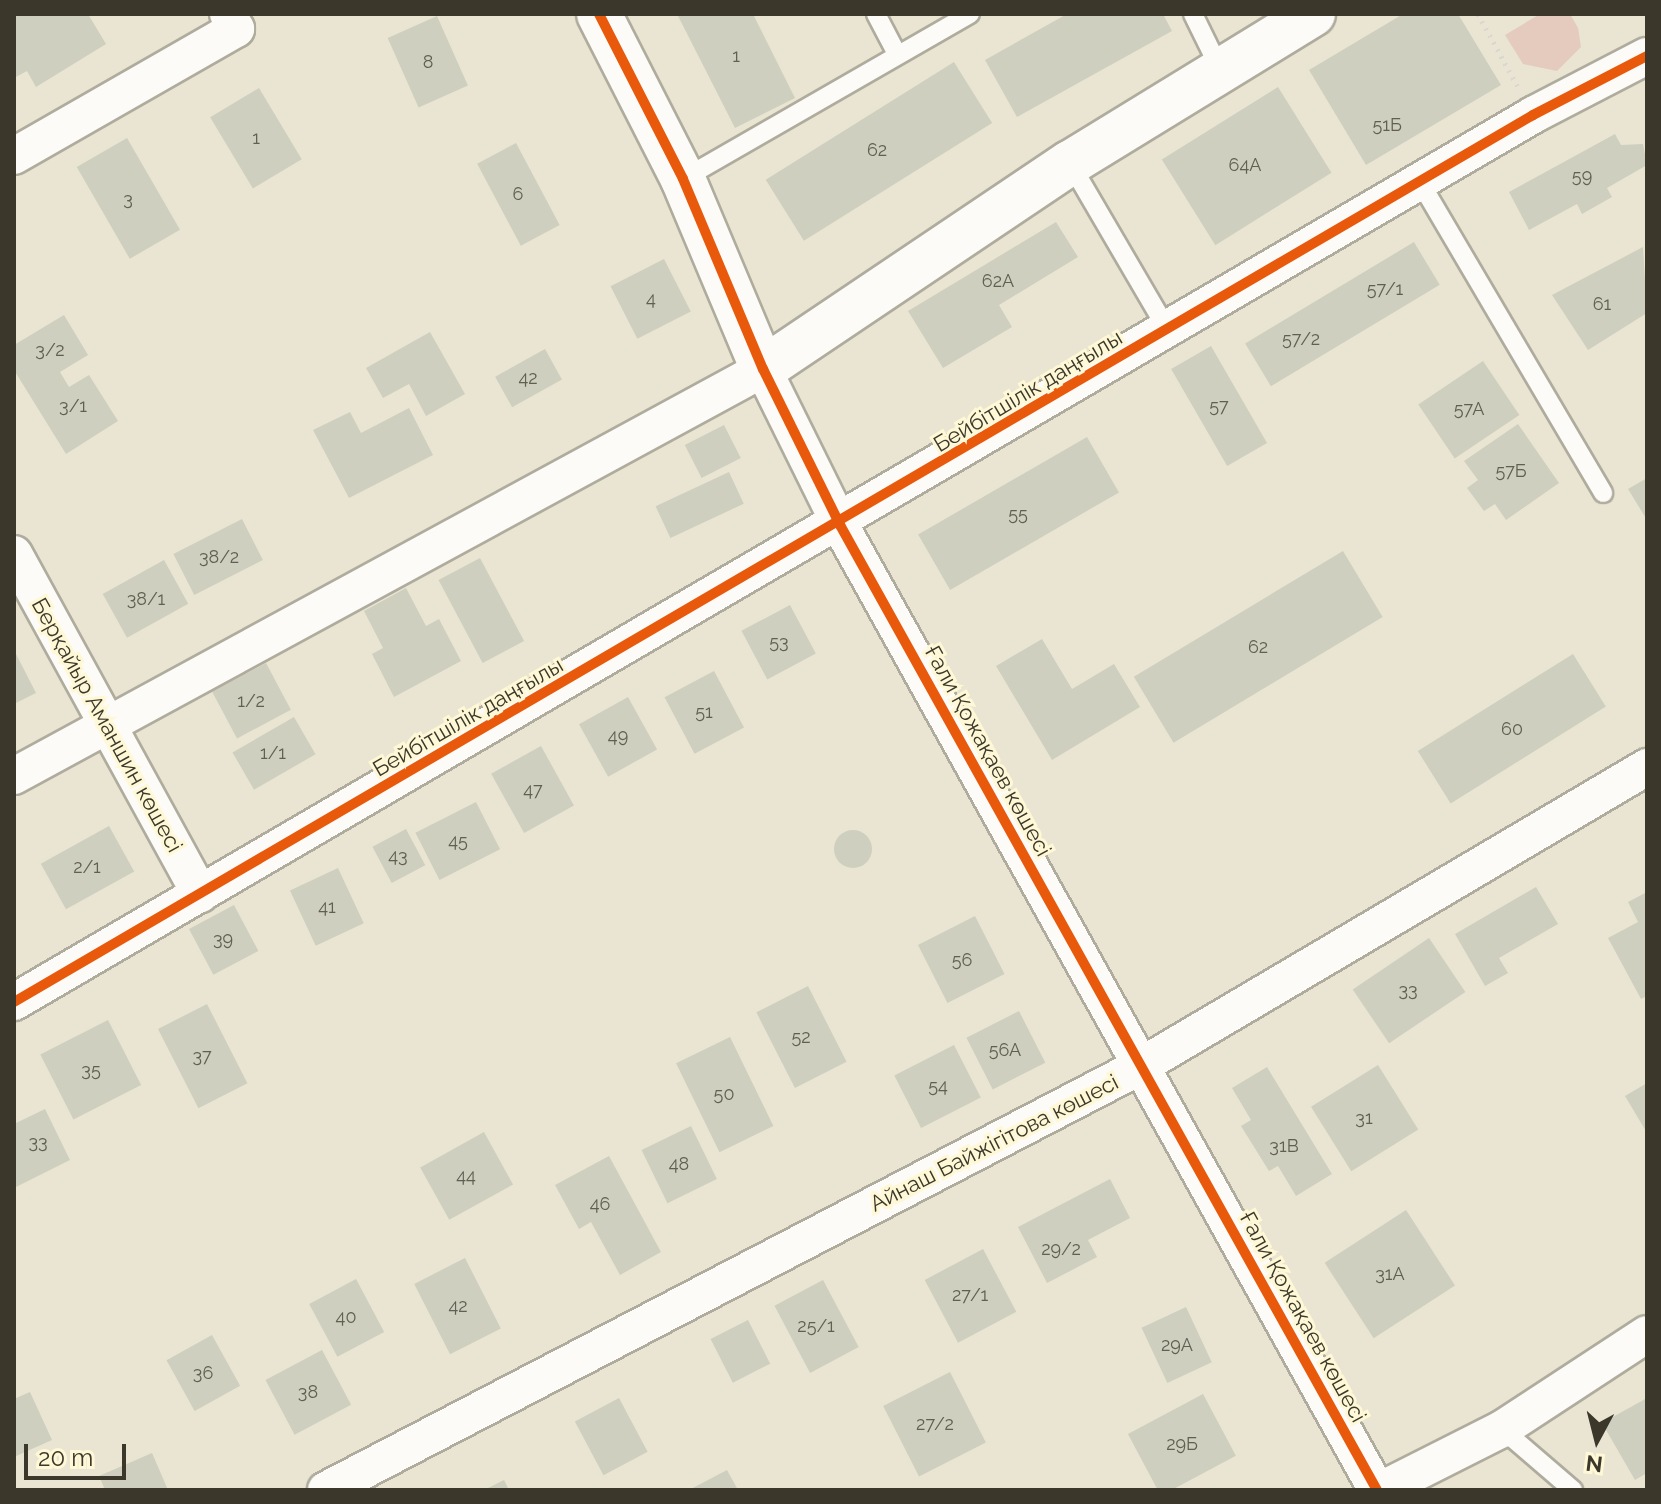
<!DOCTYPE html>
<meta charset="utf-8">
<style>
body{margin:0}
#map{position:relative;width:1661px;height:1504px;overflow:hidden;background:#e9e5d2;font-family:Raleway,sans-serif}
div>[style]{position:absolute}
.green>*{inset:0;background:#e4cbbd}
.building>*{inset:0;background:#cecfbf;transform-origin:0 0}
.round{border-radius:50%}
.path>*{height:5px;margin-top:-2.5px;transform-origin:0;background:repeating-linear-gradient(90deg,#d8d7d1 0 2px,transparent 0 8px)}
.roads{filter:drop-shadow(2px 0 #afac9d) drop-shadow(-2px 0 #afac9d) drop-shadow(0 2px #afac9d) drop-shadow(0 -2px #afac9d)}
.service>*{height:18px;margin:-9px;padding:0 9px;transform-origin:9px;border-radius:9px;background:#fcfbf8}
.minor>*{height:36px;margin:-18px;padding:0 18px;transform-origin:18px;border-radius:18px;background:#fcfbf8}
.tertiary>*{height:44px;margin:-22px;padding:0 22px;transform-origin:22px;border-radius:22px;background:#fcfbf8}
.cycleway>*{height:10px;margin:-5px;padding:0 5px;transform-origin:5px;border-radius:5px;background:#e8590c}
span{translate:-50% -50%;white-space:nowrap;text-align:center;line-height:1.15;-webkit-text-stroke:6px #fff8d6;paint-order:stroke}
.number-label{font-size:18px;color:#615f52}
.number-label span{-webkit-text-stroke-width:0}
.street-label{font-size:22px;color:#3b382b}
.frame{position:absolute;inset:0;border:16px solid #3b382b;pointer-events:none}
.north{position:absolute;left:1557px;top:1400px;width:80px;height:80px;-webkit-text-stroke:6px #fff8d6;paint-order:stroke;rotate:187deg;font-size:22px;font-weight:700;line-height:32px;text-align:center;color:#3b382b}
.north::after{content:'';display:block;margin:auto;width:28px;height:36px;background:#3b382b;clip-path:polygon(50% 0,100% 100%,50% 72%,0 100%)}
.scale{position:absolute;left:24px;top:1444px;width:102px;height:36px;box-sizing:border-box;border:4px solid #3b382b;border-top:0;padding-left:10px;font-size:24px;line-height:28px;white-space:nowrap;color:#3b382b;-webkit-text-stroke:6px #fff8d6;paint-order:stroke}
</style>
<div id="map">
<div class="green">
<div style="clip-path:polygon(1540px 14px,1570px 14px,1578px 28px,1581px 47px,1557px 71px,1523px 64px,1505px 35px)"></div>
</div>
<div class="building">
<div style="clip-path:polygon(14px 14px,88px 14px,106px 44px,36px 87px,27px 71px,14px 78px)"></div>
<div style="clip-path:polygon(677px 14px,753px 14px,795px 98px,735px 128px)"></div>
<div style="clip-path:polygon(1067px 14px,1163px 14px,1172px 31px,1017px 117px,985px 60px)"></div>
<div style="clip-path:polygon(1403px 14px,1458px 14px,1501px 85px,1366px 165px,1309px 70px)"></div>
<div style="left:437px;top:16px;width:76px;height:54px;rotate:66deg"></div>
<div style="left:954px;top:62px;width:72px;height:222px;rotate:58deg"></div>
<div style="left:1278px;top:87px;width:101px;height:137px;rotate:58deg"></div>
<div style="left:259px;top:88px;width:83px;height:57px;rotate:59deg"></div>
<div style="clip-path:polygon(1615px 134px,1621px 145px,1643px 144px,1647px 165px,1607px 188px,1612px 197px,1582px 214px,1577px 204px,1529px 230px,1509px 192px)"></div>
<div style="left:127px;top:138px;width:106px;height:58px;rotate:60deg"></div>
<div style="left:516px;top:143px;width:93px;height:44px;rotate:62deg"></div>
<div style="clip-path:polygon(1056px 222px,1078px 257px,999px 305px,1012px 327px,943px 368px,908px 311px)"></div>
<div style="left:1414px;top:242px;width:50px;height:197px;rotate:59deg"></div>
<div style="clip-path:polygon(1643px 247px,1647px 313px,1588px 350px,1552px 295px)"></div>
<div style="left:664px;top:259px;width:59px;height:60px;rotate:63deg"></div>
<div style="clip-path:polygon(64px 315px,88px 355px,60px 372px,69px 387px,89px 375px,118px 421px,66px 454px,14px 370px,14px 345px)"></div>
<div style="clip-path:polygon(430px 332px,465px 394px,426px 416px,409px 384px,383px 398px,366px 368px)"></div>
<div style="left:1211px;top:346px;width:112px;height:46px;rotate:60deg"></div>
<div style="left:545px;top:349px;width:35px;height:57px;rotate:61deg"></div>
<div style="left:1483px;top:361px;width:65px;height:78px;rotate:56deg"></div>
<div style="clip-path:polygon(409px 408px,433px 455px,349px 498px,313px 430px,350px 412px,361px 433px)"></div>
<div style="clip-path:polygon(1518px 424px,1559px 483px,1506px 520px,1495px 504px,1484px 511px,1467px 488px,1478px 480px,1464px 461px)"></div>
<div style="left:724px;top:425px;width:37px;height:44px;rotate:63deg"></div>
<div style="left:1087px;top:437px;width:64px;height:195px;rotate:60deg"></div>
<div style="left:729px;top:472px;width:35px;height:81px;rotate:65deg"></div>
<div style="clip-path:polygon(1647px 478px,1647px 520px,1628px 489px)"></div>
<div style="left:242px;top:519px;width:46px;height:77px;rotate:63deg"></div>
<div style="left:1343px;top:551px;width:77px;height:244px;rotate:59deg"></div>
<div style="left:480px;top:558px;width:94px;height:47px;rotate:62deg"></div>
<div style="left:164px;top:560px;width:50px;height:70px;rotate:61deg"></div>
<div style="clip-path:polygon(406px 588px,426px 626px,439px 619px,461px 661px,394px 697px,372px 654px,383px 648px,364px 611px)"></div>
<div style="left:790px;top:605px;width:55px;height:55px;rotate:62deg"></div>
<div style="clip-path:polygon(1042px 639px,1072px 689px,1114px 664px,1140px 707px,1052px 760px,996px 666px)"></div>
<div style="clip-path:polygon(14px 650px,36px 693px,14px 704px)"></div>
<div style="left:1573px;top:654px;width:62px;height:183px;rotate:58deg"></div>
<div style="left:266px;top:663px;width:53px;height:61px;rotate:62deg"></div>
<div style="left:714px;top:671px;width:64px;height:56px;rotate:62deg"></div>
<div style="left:628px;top:697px;width:60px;height:56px;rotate:61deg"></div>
<div style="left:294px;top:717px;width:43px;height:71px;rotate:60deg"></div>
<div style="left:541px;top:746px;width:68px;height:57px;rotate:61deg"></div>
<div style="left:476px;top:802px;width:53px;height:68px;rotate:63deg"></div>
<div style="left:109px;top:826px;width:52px;height:78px;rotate:61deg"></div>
<div style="left:406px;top:829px;width:41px;height:38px;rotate:62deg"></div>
<div class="round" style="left:834px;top:830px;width:38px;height:38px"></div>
<div style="left:338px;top:868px;width:61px;height:53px;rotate:65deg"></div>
<div style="clip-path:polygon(1536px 887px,1558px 924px,1499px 958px,1508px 973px,1485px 986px,1455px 934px)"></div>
<div style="clip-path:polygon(1647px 892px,1647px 996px,1641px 999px,1608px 938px,1638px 922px,1628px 902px)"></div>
<div style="left:234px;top:905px;width:52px;height:51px;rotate:62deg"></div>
<div style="left:975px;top:916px;width:65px;height:64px;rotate:63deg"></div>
<div style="left:1429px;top:938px;width:65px;height:92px;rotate:56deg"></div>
<div style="left:808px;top:986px;width:85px;height:58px;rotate:63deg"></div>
<div style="left:207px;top:1004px;width:89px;height:55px;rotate:63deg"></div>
<div style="left:1019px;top:1011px;width:58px;height:59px;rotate:63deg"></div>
<div style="left:108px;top:1020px;width:73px;height:76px;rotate:63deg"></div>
<div style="left:730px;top:1037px;width:99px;height:60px;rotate:64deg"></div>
<div style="left:954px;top:1045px;width:59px;height:67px;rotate:63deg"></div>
<div style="left:1378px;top:1065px;width:76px;height:79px;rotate:58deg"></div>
<div style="clip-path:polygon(1267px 1067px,1332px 1174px,1296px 1196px,1278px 1166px,1269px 1171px,1241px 1126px,1251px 1120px,1232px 1088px)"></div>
<div style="clip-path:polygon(1647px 1083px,1647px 1133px,1625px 1096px)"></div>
<div style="clip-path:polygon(45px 1109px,70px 1160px,14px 1188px,14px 1124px)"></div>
<div style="left:691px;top:1126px;width:59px;height:55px;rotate:64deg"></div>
<div style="left:484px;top:1132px;width:60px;height:73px;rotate:61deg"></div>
<div style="clip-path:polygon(609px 1156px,661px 1252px,620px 1275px,591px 1222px,579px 1229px,555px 1185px)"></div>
<div style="clip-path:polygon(1110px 1179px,1130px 1218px,1088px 1240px,1097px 1257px,1047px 1283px,1018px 1227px)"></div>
<div style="left:1406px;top:1210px;width:90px;height:97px;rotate:57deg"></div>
<div style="left:983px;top:1249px;width:71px;height:66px;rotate:62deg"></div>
<div style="left:465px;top:1258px;width:79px;height:57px;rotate:63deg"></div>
<div style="left:356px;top:1279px;width:60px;height:53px;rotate:62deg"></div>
<div style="left:823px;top:1280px;width:76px;height:55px;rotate:62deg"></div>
<div style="left:1186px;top:1307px;width:61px;height:49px;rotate:65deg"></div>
<div style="left:748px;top:1320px;width:49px;height:42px;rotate:63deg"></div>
<div style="left:212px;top:1335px;width:58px;height:52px;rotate:61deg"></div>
<div style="left:322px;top:1350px;width:62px;height:64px;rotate:62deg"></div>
<div style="left:950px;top:1372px;width:79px;height:75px;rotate:63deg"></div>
<div style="clip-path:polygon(30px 1392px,52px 1440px,14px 1457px,14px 1399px)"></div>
<div style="left:1203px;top:1394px;width:70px;height:85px;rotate:62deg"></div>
<div style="left:619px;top:1398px;width:61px;height:50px;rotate:62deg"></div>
<div style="clip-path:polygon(1647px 1398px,1647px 1473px,1635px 1480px,1602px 1423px)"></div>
<div style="clip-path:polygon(152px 1453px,168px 1490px,105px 1490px,99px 1476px)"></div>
<div style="clip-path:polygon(727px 1470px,738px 1490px,689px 1490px)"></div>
<div style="clip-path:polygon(504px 1480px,509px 1490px,484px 1490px)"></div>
</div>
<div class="path">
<div style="left:1478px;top:14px;width:83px;rotate:61.3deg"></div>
</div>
<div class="roads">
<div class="service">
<div style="left:876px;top:14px;width:45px;rotate:62.3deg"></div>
<div style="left:1193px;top:14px;width:61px;rotate:63.9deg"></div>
<div style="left:1070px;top:163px;width:194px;rotate:59.7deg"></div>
<div style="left:683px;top:179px;width:331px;rotate:-29.9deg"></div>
<div style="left:1420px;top:182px;width:361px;rotate:59.5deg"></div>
<div style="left:1502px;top:1429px;width:94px;rotate:40.7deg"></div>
</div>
<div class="minor">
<div style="left:14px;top:156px;width:256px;rotate:-29.8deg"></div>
<div style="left:236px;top:29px;width:17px;rotate:-118deg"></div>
<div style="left:14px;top:554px;width:388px;rotate:61.3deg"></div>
<div style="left:14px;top:776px;width:852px;rotate:-28.52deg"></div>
<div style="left:763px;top:369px;width:174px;rotate:63.7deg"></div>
<div style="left:840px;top:525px;width:1104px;rotate:60.91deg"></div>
<div style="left:14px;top:1002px;width:1759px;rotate:-30.28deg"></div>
<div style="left:1533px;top:115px;width:128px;rotate:-27.4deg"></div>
<div style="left:326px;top:1490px;width:916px;rotate:-27.49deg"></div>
<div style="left:1139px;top:1067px;width:590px;rotate:-30.56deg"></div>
<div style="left:1381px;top:1490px;width:136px;rotate:-26.8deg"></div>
<div style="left:1502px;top:1429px;width:173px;rotate:-33.2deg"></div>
</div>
<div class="tertiary">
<div style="left:599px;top:14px;width:185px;rotate:63deg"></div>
<div style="left:683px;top:179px;width:206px;rotate:67.2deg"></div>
<div style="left:763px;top:369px;width:370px;rotate:-33.9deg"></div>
<div style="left:1070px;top:163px;width:285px;rotate:-31.5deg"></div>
</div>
</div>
<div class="cycleway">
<div style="left:599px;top:14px;width:185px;rotate:63deg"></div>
<div style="left:683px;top:179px;width:206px;rotate:67.2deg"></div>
<div style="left:763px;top:369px;width:174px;rotate:63.7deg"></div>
<div style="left:840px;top:525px;width:1104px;rotate:60.91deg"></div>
<div style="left:14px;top:1002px;width:1759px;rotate:-30.28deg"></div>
<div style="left:1533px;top:115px;width:128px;rotate:-27.4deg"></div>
</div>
<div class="number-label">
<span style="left:736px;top:56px">1</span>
<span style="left:428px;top:62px">8</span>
<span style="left:1387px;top:125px">51Б</span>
<span style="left:256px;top:138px">1</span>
<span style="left:877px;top:150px">62</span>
<span style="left:1245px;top:165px">64А</span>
<span style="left:1582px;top:176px">59</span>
<span style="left:518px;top:194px">6</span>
<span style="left:128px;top:199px">3</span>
<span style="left:998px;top:281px">62А</span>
<span style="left:1385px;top:289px">57/1</span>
<span style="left:651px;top:299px">4</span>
<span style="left:1602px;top:304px">61</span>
<span style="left:1301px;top:339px">57/2</span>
<span style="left:50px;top:350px">3/2</span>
<span style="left:528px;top:378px">42</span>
<span style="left:73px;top:406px">3/1</span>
<span style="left:1219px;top:406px">57</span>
<span style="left:1469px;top:409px">57А</span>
<span style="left:1511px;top:471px">57Б</span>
<span style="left:1018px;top:514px">55</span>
<span style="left:219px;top:557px">38/2</span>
<span style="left:146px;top:599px">38/1</span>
<span style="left:779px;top:642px">53</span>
<span style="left:1258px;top:647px">62</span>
<span style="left:251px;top:701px">1/2</span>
<span style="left:704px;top:712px">51</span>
<span style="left:1512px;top:729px">60</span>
<span style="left:618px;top:736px">49</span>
<span style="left:273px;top:753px">1/1</span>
<span style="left:533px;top:790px">47</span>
<span style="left:458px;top:841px">45</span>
<span style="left:398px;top:856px">43</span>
<span style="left:87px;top:867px">2/1</span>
<span style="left:327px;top:907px">41</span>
<span style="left:223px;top:939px">39</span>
<span style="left:962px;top:960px">56</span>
<span style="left:1408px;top:990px">33</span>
<span style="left:801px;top:1037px">52</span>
<span style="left:1005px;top:1050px">56А</span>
<span style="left:202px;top:1056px">37</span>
<span style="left:91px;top:1070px">35</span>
<span style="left:938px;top:1086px">54</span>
<span style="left:724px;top:1094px">50</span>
<span style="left:1364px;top:1118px">31</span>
<span style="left:38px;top:1142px">33</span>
<span style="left:1284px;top:1146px">31В</span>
<span style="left:679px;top:1164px">48</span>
<span style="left:466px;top:1176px">44</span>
<span style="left:600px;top:1204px">46</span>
<span style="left:1061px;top:1249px">29/2</span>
<span style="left:1390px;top:1274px">31А</span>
<span style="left:970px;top:1295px">27/1</span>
<span style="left:458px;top:1306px">42</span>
<span style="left:346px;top:1317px">40</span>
<span style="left:816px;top:1326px">25/1</span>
<span style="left:1177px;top:1345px">29А</span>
<span style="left:203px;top:1373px">36</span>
<span style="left:308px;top:1392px">38</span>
<span style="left:935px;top:1424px">27/2</span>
<span style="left:1182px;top:1444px">29Б</span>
</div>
<div class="street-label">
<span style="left:1028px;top:391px;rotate:-31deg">Бейбітшілік даңғылы</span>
<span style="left:468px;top:717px;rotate:-30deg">Бейбітшілік даңғылы</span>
<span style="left:107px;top:725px;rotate:61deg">Берқайыр Аманшин көшесі</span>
<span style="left:988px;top:751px;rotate:61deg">Ғали Қожақаев көшесі</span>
<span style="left:994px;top:1143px;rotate:-27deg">Айнаш Байжігітова көшесі</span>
<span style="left:1303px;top:1317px;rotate:61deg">Ғали Қожақаев көшесі</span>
</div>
<div class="frame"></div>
<div class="north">N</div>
<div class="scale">20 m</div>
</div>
